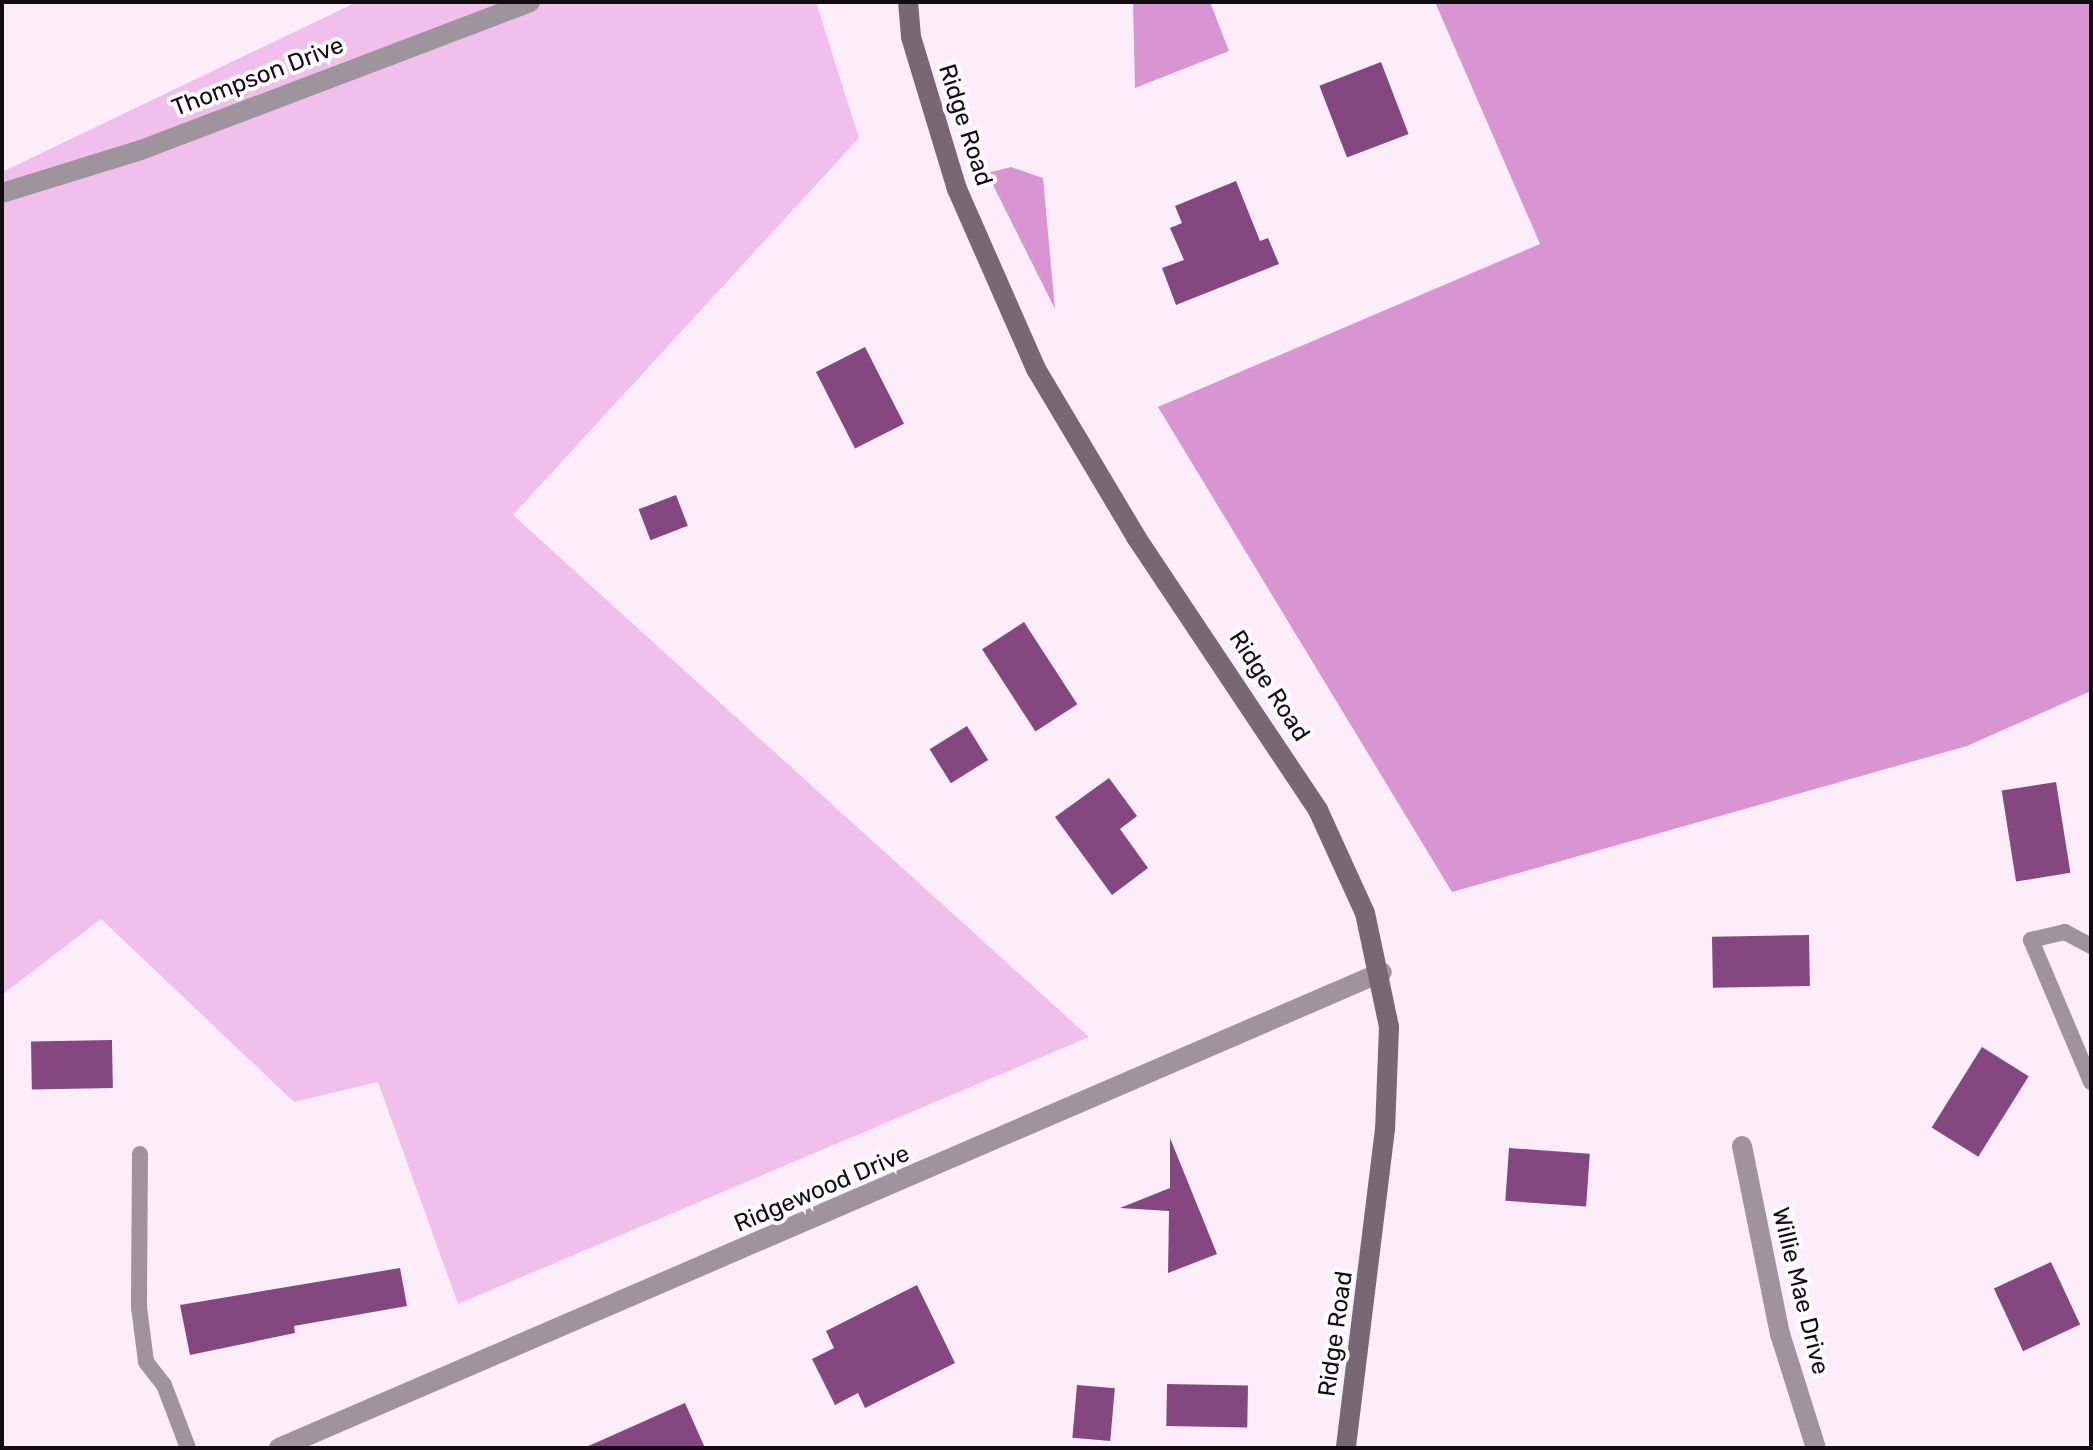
<!DOCTYPE html>
<style>
body{margin:0}
#map{position:relative;width:2093px;height:1450px;overflow:hidden;background:#fdedfb;font-family:Rubik,sans-serif}
div>[style]{position:absolute}
.green>*{inset:0;background:#f1bfeb}
.forest>*{inset:0;background:#d995d2}
.building>*{inset:0;background:#85477f;transform-origin:0 0}
.lane>*{height:16px;margin:-8px;padding:0 8px;transform-origin:8px;border-radius:8px;background:#9f949e}
.street>*{height:20px;margin:-10px;padding:0 10px;transform-origin:10px;border-radius:10px;background:#9f949e}
.secondary>*{height:20px;margin:-10px;padding:0 10px;transform-origin:10px;border-radius:10px;background:#786875}
span{translate:-50% -50%;white-space:nowrap;text-align:center;line-height:1.15;-webkit-text-stroke:8px #fff;paint-order:stroke}
.street-label{font-size:24px;color:#130b12}
.frame{position:absolute;inset:0;border:4px solid #130b12;pointer-events:none}
</style>
<div id="map">
<div class="green">
<div style="clip-path:polygon(357px 2px,816px 2px,859px 138px,513px 515px,1089px 1037px,458px 1304px,378px 1082px,294px 1102px,101px 919px,2px 995px,2px 172px)"></div>
</div>
<div class="forest">
<div style="clip-path:polygon(1133px 2px,1210px 2px,1229px 51px,1135px 88px)"></div>
<div style="clip-path:polygon(1435px 2px,2091px 2px,2091px 691px,1967px 746px,1452px 892px,1158px 407px,1540px 244px)"></div>
<div style="clip-path:polygon(1011px 167px,1043px 178px,1055px 309px,987px 173px)"></div>
</div>
<div class="building">
<div style="left:1381px;top:62px;width:77px;height:66px;rotate:69deg"></div>
<div style="clip-path:polygon(1236px 181px,1260px 241px,1268px 238px,1279px 264px,1176px 305px,1162px 268px,1184px 260px,1170px 228px,1182px 223px,1175px 206px)"></div>
<div style="left:865px;top:347px;width:86px;height:55px;rotate:63deg"></div>
<div style="left:676px;top:495px;width:33px;height:40px;rotate:69deg"></div>
<div style="left:1024px;top:622px;width:98px;height:50px;rotate:57deg"></div>
<div style="left:967px;top:726px;width:40px;height:44px;rotate:58deg"></div>
<div style="clip-path:polygon(1109px 778px,1137px 816px,1120px 829px,1148px 868px,1112px 895px,1055px 817px)"></div>
<div style="left:2056px;top:782px;width:92px;height:55px;rotate:81deg"></div>
<div style="left:1809px;top:935px;width:51px;height:97px;rotate:89deg"></div>
<div style="left:112px;top:1040px;width:48px;height:81px;rotate:89deg"></div>
<div style="left:1982px;top:1047px;width:55px;height:95px;rotate:32deg"></div>
<div style="clip-path:polygon(1170px 1138px,1217px 1254px,1168px 1273px,1169px 1211px,1120px 1208px,1170px 1188px)"></div>
<div style="left:1509px;top:1148px;width:81px;height:53px;rotate:4deg"></div>
<div style="left:2051px;top:1262px;width:69px;height:63px;rotate:65deg"></div>
<div style="clip-path:polygon(400px 1268px,407px 1306px,294px 1326px,295px 1333px,190px 1355px,180px 1305px)"></div>
<div style="clip-path:polygon(917px 1285px,955px 1363px,865px 1408px,858px 1393px,835px 1405px,812px 1359px,834px 1348px,826px 1331px)"></div>
<div style="left:1167px;top:1384px;width:81px;height:42px;rotate:1deg"></div>
<div style="left:1077px;top:1385px;width:38px;height:53px;rotate:5deg"></div>
<div style="clip-path:polygon(685px 1403px,705px 1448px,584px 1448px)"></div>
</div>
<div class="lane">
<div style="left:2091px;top:946px;width:30px;rotate:-152deg"></div>
<div style="left:2065px;top:932px;width:35px;rotate:167deg"></div>
<div style="left:2031px;top:940px;width:154px;rotate:67.1deg"></div>
<div style="left:140px;top:1154px;width:153px;rotate:90.4deg"></div>
<div style="left:139px;top:1307px;width:55px;rotate:82.7deg"></div>
<div style="left:146px;top:1362px;width:29px;rotate:52deg"></div>
<div style="left:164px;top:1385px;width:67px;rotate:69.1deg"></div>
</div>
<div class="street">
<div style="left:2px;top:193px;width:145px;rotate:-17.2deg"></div>
<div style="left:141px;top:150px;width:416px;rotate:-20.8deg"></div>
<div style="left:1742px;top:1146px;width:192px;rotate:78.6deg"></div>
<div style="left:1780px;top:1334px;width:120px;rotate:72.5deg"></div>
<div style="left:279px;top:1448px;width:1201px;rotate:-23.34deg"></div>
</div>
<div class="secondary">
<div style="left:908px;top:2px;width:35px;rotate:85deg"></div>
<div style="left:911px;top:37px;width:159px;rotate:73.2deg"></div>
<div style="left:957px;top:189px;width:197px;rotate:66.3deg"></div>
<div style="left:1036px;top:369px;width:196px;rotate:59.2deg"></div>
<div style="left:1136px;top:537px;width:328px;rotate:56.3deg"></div>
<div style="left:1318px;top:810px;width:113px;rotate:65.5deg"></div>
<div style="left:1365px;top:913px;width:116px;rotate:78.1deg"></div>
<div style="left:1389px;top:1027px;width:102px;rotate:92.2deg"></div>
<div style="left:1385px;top:1129px;width:321px;rotate:97deg"></div>
</div>
<div class="street-label">
<span style="left:258px;top:77px;rotate:-21deg">Thompson Drive</span>
<span style="left:965px;top:125px;rotate:72deg">Ridge Road</span>
<span style="left:1269px;top:686px;rotate:57deg">Ridge Road</span>
<span style="left:822px;top:1189px;rotate:-23deg">Ridgewood Drive</span>
<span style="left:1800px;top:1291px;rotate:76deg">Willie Mae Drive</span>
<span style="left:1336px;top:1334px;rotate:-82deg">Ridge Road</span>
</div>
<div class="frame"></div>
</div>
